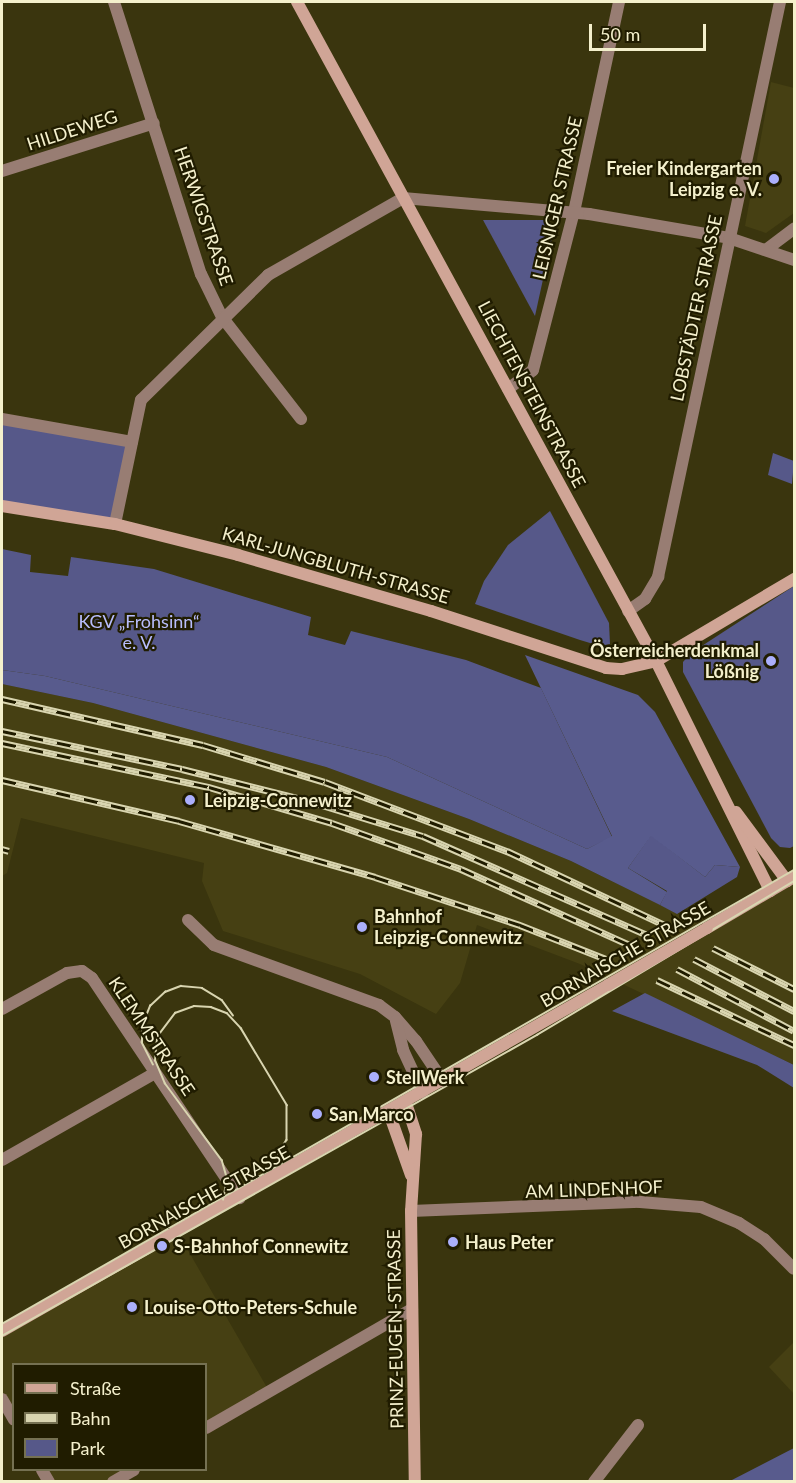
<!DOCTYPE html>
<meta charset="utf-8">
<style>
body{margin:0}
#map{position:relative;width:796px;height:1483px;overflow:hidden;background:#3a350e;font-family:Lato,sans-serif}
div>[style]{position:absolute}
.built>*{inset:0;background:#464013}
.green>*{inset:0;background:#565889}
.forest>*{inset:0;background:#585b8d}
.street>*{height:12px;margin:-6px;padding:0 6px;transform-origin:6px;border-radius:6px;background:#987d73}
.secondary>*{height:12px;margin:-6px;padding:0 6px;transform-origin:6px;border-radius:6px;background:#d0a596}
.tram>*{height:1.5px;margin:-0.75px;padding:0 0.75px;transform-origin:0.75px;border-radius:0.75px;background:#d9d5b0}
.rail>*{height:7px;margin-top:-3.5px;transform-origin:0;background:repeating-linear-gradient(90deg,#201c00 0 14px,#d9d5b0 0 28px);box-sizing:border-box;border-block:2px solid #d9d5b0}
.secondary-bridge>*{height:12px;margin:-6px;padding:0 6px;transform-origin:6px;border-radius:6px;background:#d0a596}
.dots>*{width:16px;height:16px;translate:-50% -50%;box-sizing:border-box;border:3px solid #201c00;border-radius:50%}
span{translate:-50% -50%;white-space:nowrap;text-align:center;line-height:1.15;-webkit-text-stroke:4.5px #201c00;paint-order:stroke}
.street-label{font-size:18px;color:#f4f0cc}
.poi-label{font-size:18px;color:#f4f0cc;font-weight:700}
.right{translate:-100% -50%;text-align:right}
.left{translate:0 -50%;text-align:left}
.park-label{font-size:18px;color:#b8bdfc}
.frame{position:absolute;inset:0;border:3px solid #f4f0cc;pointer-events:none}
.legend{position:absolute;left:12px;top:1363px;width:195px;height:108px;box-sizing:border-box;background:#201c00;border:2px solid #757152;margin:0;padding:8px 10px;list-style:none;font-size:18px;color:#f4f0cc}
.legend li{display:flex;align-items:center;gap:12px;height:30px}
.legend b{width:30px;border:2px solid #757152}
.scale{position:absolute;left:589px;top:24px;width:117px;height:27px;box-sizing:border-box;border:3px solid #f4f0cc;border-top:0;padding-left:8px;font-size:18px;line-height:21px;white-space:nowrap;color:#f4f0cc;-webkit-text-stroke:4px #201c00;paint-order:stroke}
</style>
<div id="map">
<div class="built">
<div style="clip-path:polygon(771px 82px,794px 88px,794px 213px,766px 233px,745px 226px)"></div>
<div style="clip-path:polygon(2px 684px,93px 703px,326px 767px,469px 819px,571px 861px,707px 928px,794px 877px,794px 1065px,580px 964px,477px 925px,460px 983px,436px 1014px,360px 974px,223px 931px,202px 881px,204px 863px,21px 818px,7px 873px,2px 876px)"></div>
<div style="clip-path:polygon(178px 1233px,269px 1391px,206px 1428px,206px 1364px,14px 1364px,13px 1420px,2px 1399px,2px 1331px)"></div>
<div style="clip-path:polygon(794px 1342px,794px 1394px,769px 1367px)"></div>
<div style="clip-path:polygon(42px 1470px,134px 1470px,113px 1482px,49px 1481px)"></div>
</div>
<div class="green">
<div style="clip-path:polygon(483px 220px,546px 220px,554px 229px,535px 316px)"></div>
<div style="clip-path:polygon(2px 419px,132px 442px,115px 524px,2px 506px)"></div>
<div style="clip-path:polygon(773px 453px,794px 461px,792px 484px,768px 475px)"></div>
<div style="clip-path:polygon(550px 511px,609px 623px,610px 644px,600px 646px,580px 640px,475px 604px,484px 581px,508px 545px)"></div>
<div style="clip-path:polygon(2px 549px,31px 555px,30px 572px,68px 576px,71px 557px,154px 569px,311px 617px,308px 635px,345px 645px,351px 631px,466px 660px,541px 688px,612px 837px,587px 849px,387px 757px,45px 676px,2px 670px)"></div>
<div style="clip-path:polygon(794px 586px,794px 846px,790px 848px,780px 847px,771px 838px,683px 672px,683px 662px,691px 653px)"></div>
<div style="clip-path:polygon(651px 835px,705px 877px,715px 865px,740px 867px,737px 877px,677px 914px,660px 905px,667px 891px,628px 868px)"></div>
<div style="clip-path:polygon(645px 993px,794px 1065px,794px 1088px,757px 1065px,612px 1011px)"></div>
</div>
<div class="forest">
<div style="clip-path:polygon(525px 655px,638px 695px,655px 712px,740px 867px,715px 865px,705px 877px,651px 836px,628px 868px,667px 892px,660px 905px,571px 861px,469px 819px,326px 767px,93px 703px,2px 684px,2px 670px,45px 676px,387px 757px,587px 849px,612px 836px)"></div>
<div style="clip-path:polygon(794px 1448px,794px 1481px,730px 1481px)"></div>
</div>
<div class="street">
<div style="left:114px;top:2px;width:286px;rotate:72.3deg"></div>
<div style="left:201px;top:274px;width:48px;rotate:64deg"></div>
<div style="left:222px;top:317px;width:129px;rotate:52.2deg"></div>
<div style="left:2px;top:171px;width:159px;rotate:-17.5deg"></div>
<div style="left:767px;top:249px;width:34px;rotate:-37deg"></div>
<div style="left:508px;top:389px;width:31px;rotate:-37deg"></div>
<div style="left:533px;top:370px;width:163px;rotate:-75.5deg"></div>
<div style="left:574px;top:212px;width:215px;rotate:-77.9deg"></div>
<div style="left:2px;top:419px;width:132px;rotate:10deg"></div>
<div style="left:115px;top:524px;width:127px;rotate:-78.2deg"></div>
<div style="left:141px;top:400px;width:178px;rotate:-44.5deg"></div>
<div style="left:268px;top:275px;width:155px;rotate:-29.7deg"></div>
<div style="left:403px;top:198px;width:187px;rotate:4.9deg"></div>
<div style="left:589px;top:214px;width:142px;rotate:9.7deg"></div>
<div style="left:729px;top:238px;width:69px;rotate:18.7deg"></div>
<div style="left:628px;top:611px;width:21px;rotate:-35deg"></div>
<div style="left:645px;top:599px;width:26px;rotate:-59deg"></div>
<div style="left:658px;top:577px;width:588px;rotate:-78.02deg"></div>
<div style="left:188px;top:920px;width:36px;rotate:44deg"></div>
<div style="left:214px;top:945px;width:176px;rotate:20deg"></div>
<div style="left:379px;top:1005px;width:20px;rotate:37deg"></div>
<div style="left:395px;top:1017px;width:32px;rotate:49deg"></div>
<div style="left:416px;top:1041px;width:48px;rotate:56deg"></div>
<div style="left:2px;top:1009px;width:74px;rotate:-29deg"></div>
<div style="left:67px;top:973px;width:15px;rotate:-8deg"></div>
<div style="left:82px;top:971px;width:12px;rotate:35deg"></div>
<div style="left:92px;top:978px;width:265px;rotate:56.2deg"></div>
<div style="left:396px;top:1021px;width:30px;rotate:76deg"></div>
<div style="left:403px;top:1050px;width:47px;rotate:65.1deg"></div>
<div style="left:2px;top:1160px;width:176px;rotate:-29.6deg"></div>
<div style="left:411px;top:1211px;width:229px;rotate:-2.3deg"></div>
<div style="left:640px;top:1202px;width:61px;rotate:4.7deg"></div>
<div style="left:701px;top:1207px;width:41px;rotate:22.8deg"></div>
<div style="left:739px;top:1223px;width:30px;rotate:33deg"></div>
<div style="left:764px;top:1239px;width:42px;rotate:45deg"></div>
<div style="left:2px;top:1399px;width:24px;rotate:60deg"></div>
<div style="left:206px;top:1428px;width:238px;rotate:-30deg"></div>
<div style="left:42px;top:1470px;width:14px;rotate:60deg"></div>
<div style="left:113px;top:1482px;width:24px;rotate:-30deg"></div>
<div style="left:594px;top:1482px;width:72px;rotate:-52.3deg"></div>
</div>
<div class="secondary">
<div style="left:297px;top:2px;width:750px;rotate:61.42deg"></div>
<div style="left:656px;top:661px;width:257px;rotate:63.6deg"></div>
<div style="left:2px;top:506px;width:114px;rotate:9.1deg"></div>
<div style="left:115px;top:524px;width:127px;rotate:14.1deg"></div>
<div style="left:238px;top:555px;width:201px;rotate:16.2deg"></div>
<div style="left:431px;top:611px;width:184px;rotate:18deg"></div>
<div style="left:606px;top:668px;width:16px;rotate:4deg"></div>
<div style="left:622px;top:669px;width:35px;rotate:-13deg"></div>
<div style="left:656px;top:661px;width:161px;rotate:-30.7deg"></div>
<div style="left:736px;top:812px;width:86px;rotate:53.5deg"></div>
<div style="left:707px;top:928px;width:101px;rotate:-30.4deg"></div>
<div style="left:406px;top:1103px;width:33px;rotate:72deg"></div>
<div style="left:416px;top:1134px;width:77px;rotate:93.7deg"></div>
<div style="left:411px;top:1211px;width:271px;rotate:89.2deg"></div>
<div style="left:389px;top:1113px;width:66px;rotate:70.5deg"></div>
<div style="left:2px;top:1331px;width:698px;rotate:-29.72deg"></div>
</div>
<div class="tram">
<div style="left:153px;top:1065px;width:25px;rotate:-117deg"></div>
<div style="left:142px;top:1043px;width:17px;rotate:-90deg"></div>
<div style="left:142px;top:1026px;width:22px;rotate:-68deg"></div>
<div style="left:150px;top:1006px;width:21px;rotate:-43deg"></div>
<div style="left:165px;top:992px;width:17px;rotate:-21deg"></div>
<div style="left:181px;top:986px;width:21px;rotate:5deg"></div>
<div style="left:202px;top:988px;width:23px;rotate:31deg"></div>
<div style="left:222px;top:1000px;width:19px;rotate:54deg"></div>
<div style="left:223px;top:1200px;width:21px;rotate:-79deg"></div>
<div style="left:227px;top:1179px;width:19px;rotate:-106deg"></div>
<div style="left:222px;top:1161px;width:96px;rotate:-126.5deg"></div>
<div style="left:165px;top:1084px;width:25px;rotate:-113deg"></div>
<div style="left:155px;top:1061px;width:24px;rotate:-85deg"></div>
<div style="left:157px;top:1037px;width:30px;rotate:-53deg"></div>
<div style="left:175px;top:1013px;width:20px;rotate:-20deg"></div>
<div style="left:194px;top:1006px;width:17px;rotate:3deg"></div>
<div style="left:211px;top:1007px;width:17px;rotate:21deg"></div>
<div style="left:227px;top:1013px;width:21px;rotate:47deg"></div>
<div style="left:241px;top:1028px;width:90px;rotate:59.1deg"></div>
<div style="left:287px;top:1105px;width:35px;rotate:90deg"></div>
<div style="left:287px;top:1140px;width:27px;rotate:121deg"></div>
<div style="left:2px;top:1324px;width:913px;rotate:-29.82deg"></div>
<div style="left:2px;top:1336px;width:614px;rotate:-29.36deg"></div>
<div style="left:537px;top:1035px;width:300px;rotate:-30.9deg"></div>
</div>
<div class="rail">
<div style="left:2px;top:699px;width:206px;rotate:12.9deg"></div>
<div style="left:203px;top:745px;width:127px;rotate:16.9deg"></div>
<div style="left:325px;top:782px;width:195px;rotate:20.8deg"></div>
<div style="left:507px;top:851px;width:174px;rotate:25.1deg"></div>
<div style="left:2px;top:731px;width:184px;rotate:11.9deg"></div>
<div style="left:182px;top:769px;width:131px;rotate:14.1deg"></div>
<div style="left:309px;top:801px;width:119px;rotate:17.1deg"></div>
<div style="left:423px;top:836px;width:245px;rotate:23.8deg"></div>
<div style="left:2px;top:743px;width:212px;rotate:12deg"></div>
<div style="left:209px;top:787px;width:128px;rotate:16.3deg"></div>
<div style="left:332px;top:823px;width:137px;rotate:19.6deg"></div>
<div style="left:461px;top:869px;width:185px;rotate:24.2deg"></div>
<div style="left:2px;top:780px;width:182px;rotate:13deg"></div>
<div style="left:179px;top:821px;width:204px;rotate:15.9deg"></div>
<div style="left:375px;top:877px;width:153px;rotate:18.3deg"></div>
<div style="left:520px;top:925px;width:92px;rotate:21.6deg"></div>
<div style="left:2px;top:849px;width:7px;rotate:16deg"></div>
<div style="left:713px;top:948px;width:91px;rotate:26.8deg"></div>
<div style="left:694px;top:959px;width:113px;rotate:27.5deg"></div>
<div style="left:677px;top:969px;width:132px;rotate:27.9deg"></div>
<div style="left:657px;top:980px;width:152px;rotate:25.4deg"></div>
</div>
<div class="secondary-bridge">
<div style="left:608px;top:985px;width:114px;rotate:-29.9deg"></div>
</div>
<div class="dots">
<div style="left:774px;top:179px;background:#abaffb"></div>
<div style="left:771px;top:661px;background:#abaffb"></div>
<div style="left:190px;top:800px;background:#abaffb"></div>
<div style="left:362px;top:927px;background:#abaffb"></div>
<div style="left:374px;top:1077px;background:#abaffb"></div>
<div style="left:317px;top:1114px;background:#abaffb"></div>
<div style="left:453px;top:1242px;background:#abaffb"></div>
<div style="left:162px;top:1246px;background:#abaffb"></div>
<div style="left:132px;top:1307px;background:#abaffb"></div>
</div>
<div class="street-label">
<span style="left:72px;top:130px;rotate:-18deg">HILDEWEG</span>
<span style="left:557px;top:198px;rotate:-77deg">LEISNIGER STRASSE</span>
<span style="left:204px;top:216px;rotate:71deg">HERWIGSTRASSE</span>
<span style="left:696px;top:308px;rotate:-78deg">LOBSTÄDTER STRASSE</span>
<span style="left:532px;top:394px;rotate:62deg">LIECHTENSTEINSTRASSE</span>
<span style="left:336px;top:565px;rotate:16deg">KARL-JUNGBLUTH-STRASSE</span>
<span style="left:625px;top:954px;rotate:-30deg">BORNAISCHE STRASSE</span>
<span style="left:152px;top:1036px;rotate:56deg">KLEMMSTRASSE</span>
<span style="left:594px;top:1189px;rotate:-2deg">AM LINDENHOF</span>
<span style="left:204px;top:1197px;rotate:-29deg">BORNAISCHE STRASSE</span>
<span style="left:395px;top:1329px;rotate:-91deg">PRINZ-EUGEN-STRASSE</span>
</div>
<div class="poi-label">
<span class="right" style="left:762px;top:179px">Freier Kindergarten<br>Leipzig e. V.</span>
<span class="right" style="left:759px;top:661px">Österreicherdenkmal<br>Lößnig</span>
<span class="left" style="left:204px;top:800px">Leipzig-Connewitz</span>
<span class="left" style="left:374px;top:927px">Bahnhof<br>Leipzig-Connewitz</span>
<span class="left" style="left:386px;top:1077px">StellWerk</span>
<span class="left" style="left:329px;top:1114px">San Marco</span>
<span class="left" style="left:465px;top:1242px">Haus Peter</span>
<span class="left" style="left:174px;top:1246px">S-Bahnhof Connewitz</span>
<span class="left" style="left:144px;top:1307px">Louise-Otto-Peters-Schule</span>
</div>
<div class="park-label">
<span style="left:139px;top:632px">KGV „Frohsinn“<br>e. V.</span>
</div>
<div class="frame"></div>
<ul class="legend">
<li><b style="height:8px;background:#d0a596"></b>Straße</li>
<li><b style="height:8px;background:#d9d5b0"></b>Bahn</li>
<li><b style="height:16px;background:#565889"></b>Park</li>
</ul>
<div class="scale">50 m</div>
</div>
